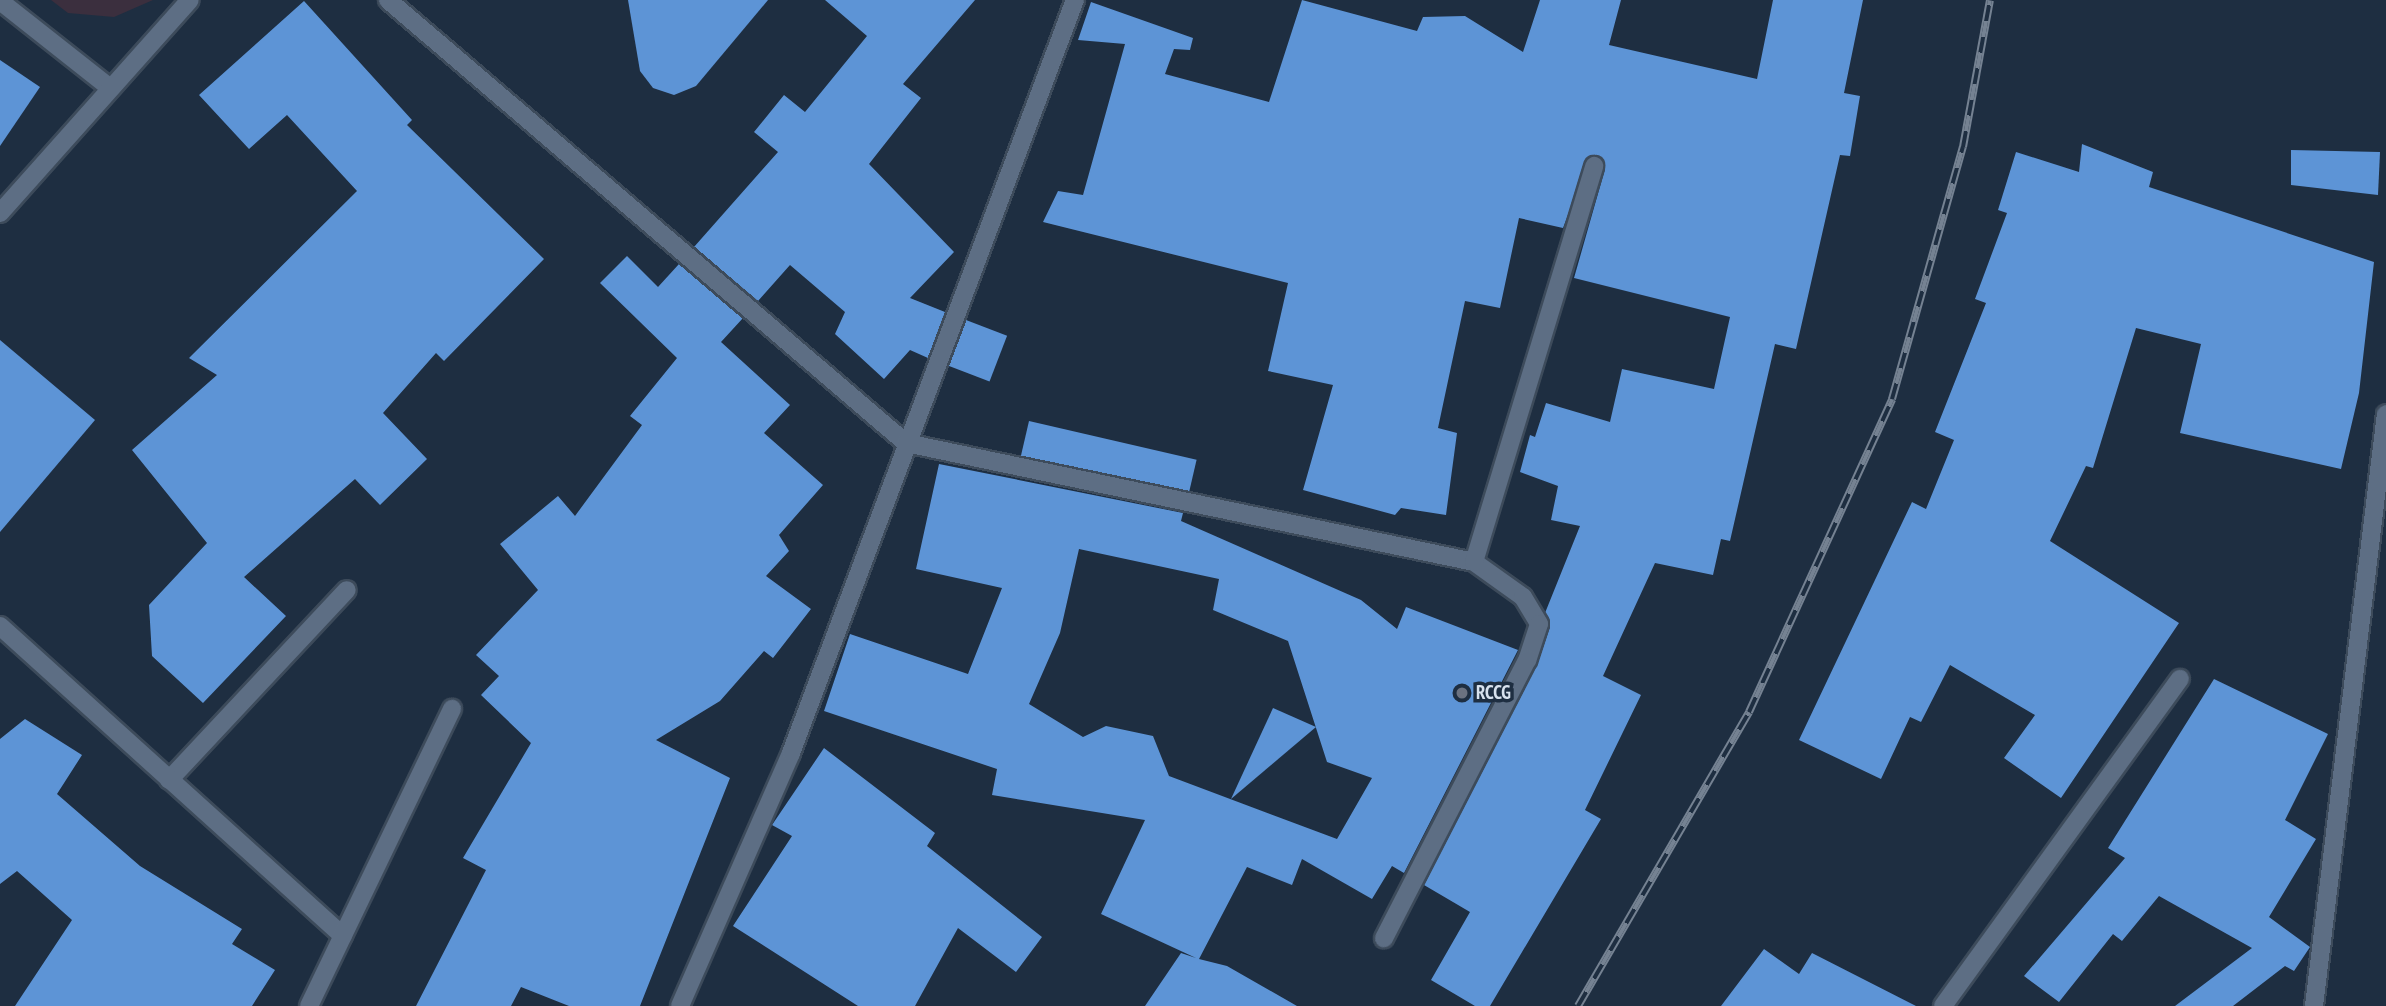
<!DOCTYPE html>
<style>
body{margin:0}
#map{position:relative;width:2386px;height:1006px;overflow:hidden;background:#1e2e41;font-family:"PT Sans Narrow",sans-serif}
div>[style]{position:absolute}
.education>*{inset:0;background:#3b2f3e}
.building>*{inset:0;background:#5d94d6;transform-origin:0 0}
.roads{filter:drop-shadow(2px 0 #3d4b5b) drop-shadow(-2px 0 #3d4b5b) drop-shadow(0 2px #3d4b5b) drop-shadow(0 -2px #3d4b5b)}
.service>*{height:18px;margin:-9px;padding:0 9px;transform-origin:9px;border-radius:9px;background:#5d6e84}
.minor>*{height:18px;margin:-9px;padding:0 9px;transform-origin:9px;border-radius:9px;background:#5d6e84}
.rail>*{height:8px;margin-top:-4px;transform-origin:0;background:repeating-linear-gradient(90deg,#1e2e41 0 16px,#758292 0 32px);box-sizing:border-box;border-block:2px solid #758292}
.dots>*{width:19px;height:19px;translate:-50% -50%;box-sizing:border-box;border:4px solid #1e2e41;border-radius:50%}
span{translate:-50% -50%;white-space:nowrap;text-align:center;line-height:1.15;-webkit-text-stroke:7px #1e2e41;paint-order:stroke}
.poi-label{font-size:19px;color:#d8e2ee;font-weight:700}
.left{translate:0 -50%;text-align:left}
</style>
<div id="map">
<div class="education">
<div style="clip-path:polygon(51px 0,153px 0,114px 17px,68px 13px)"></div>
</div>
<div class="building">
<div style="clip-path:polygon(628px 0,768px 0,696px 86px,674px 95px,653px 88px,640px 71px)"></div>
<div style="clip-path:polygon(825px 0,975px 0,903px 84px,921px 98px,869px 164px,954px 252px,910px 298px,945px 312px,928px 358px,910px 350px,884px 379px,835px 334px,845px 312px,790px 265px,758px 301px,694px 247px,778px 152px,754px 132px,784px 95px,805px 112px,867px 36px)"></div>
<div style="clip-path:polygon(1302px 0,1417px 31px,1423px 17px,1465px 16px,1523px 52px,1540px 0,1621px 0,1609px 45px,1757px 79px,1773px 0,1863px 0,1844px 93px,1860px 96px,1850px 156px,1840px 155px,1796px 349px,1775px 344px,1730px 541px,1721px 539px,1713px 575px,1655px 563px,1603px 676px,1641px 695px,1585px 810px,1601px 819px,1490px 1006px,1475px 1006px,1431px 980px,1470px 912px,1424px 885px,1537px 665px,1550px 627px,1545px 613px,1580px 526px,1551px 520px,1558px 486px,1520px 472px,1530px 435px,1535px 437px,1546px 403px,1610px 422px,1622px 369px,1714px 389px,1730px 317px,1574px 278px,1605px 169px,1602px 158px,1591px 155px,1563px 228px,1519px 218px,1500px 308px,1465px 301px,1438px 428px,1457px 433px,1446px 515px,1401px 508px,1395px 515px,1303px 490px,1333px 385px,1268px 371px,1288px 283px,1043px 222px,1058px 191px,1083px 195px,1125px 44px,1078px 40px,1091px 2px,1193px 38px,1190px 50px,1174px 49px,1165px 74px,1269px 102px)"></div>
<div style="clip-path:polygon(304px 1px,412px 120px,407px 125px,544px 259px,444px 361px,436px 353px,383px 413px,427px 459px,380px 505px,355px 479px,244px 577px,286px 616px,203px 703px,152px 656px,149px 605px,207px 543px,132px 450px,217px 375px,189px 358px,357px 191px,287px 115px,249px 149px,199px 95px)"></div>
<div style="clip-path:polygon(0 60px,40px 87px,0 146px)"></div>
<div style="clip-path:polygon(2082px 144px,2153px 172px,2149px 187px,2374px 262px,2359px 393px,2341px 469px,2180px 433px,2201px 344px,2136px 328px,2093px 468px,2086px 466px,2050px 541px,2179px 623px,2061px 798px,2004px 758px,2035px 715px,1950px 665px,1921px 722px,1910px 717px,1881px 779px,1799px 740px,1912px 502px,1926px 509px,1954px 440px,1935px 432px,1986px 303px,1975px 299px,2007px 213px,1998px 210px,2016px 152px,2079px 172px)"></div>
<div style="clip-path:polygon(2291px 150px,2380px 152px,2378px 195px,2291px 185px)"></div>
<div style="clip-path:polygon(627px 256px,658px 287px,679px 264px,743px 318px,721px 342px,790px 405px,764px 433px,823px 485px,779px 535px,789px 551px,766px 576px,811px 609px,773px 658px,764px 651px,720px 701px,656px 740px,730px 778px,640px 1006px,569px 1006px,521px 987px,511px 1006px,416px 1006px,486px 870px,463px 858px,531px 743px,481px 695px,499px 676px,476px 655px,538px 590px,500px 544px,558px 496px,575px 516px,642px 425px,630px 416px,677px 358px,600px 283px)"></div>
<div style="left:966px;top:320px;width:44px;height:49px;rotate:21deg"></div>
<div style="clip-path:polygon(0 340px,95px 420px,0 532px)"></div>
<div style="left:1029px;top:421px;width:172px;height:36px;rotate:13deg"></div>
<div style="clip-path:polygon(evenodd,939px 464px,1183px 513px,1181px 521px,1361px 600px,1397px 629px,1406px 607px,1518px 650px,1404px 873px,1392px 866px,1372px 899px,1302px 859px,1292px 885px,1247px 867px,1199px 959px,1227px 966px,1297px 1006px,1145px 1006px,1181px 953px,1196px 958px,1101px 914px,1145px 820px,992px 795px,997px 769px,824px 711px,850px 634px,968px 674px,1002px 588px,916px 569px,939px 464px,1079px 549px,1219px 579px,1213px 610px,1288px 641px,1327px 762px,1372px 778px,1337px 839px,1169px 776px,1153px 736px,1106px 726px,1083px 737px,1029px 704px,1060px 633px,1079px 549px)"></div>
<div style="clip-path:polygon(2214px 679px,2328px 734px,2285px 820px,2316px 839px,2269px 917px,2310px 947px,2294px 971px,2285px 966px,2233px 1006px,2175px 1006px,2252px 948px,2159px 896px,2122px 941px,2113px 934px,2059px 1002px,2024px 976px,2125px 858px,2108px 848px)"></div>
<div style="clip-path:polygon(1273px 708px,1316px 727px,1231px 799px)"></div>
<div style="clip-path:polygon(25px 719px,82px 755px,57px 794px,140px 866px,242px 929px,232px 944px,275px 970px,252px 1006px,15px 1006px,72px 920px,17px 871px,0 884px,0 739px)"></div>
<div style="clip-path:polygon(824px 748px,935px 833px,927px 846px,1042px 937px,1016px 972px,958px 928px,915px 1006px,858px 1006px,733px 926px,792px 836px,772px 825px)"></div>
<div style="clip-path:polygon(1764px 949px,1799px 974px,1812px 953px,1916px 1006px,1721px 1006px)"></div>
</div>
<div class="roads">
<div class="service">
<div style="left:169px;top:780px;width:260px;rotate:-46.9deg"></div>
</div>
<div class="minor">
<div style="left:388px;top:0;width:682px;rotate:40.54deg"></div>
<div style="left:906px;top:443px;width:580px;rotate:11.83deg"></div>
<div style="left:1474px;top:562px;width:60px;rotate:35.5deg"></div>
<div style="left:1523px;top:597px;width:31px;rotate:59deg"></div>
<div style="left:1539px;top:624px;width:38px;rotate:108deg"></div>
<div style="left:1527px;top:660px;width:313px;rotate:117.2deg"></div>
<div style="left:0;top:1px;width:139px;rotate:38.3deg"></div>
<div style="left:0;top:213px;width:285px;rotate:-48.3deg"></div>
<div style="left:1474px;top:562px;width:414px;rotate:-73.1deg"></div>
<div style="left:0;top:626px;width:462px;rotate:42.1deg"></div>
<div style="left:309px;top:1006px;width:330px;rotate:-64.3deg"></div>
<div style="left:680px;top:1006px;width:276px;rotate:-66.3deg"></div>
<div style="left:791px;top:753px;width:805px;rotate:-69.34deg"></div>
<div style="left:1943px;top:1006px;width:404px;rotate:-54.1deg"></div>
<div style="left:2314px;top:1006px;width:596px;rotate:-83.07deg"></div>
</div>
</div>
<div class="rail">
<div style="left:1578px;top:1006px;width:340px;rotate:-59.8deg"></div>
<div style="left:1749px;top:712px;width:344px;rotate:-65.4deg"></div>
<div style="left:1892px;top:399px;width:262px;rotate:-74.3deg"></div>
<div style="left:1963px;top:147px;width:149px;rotate:-79.6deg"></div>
</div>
<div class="dots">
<div style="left:1462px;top:693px;background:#6b7280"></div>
</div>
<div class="poi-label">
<span class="left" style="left:1476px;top:693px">RCCG</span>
</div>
</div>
